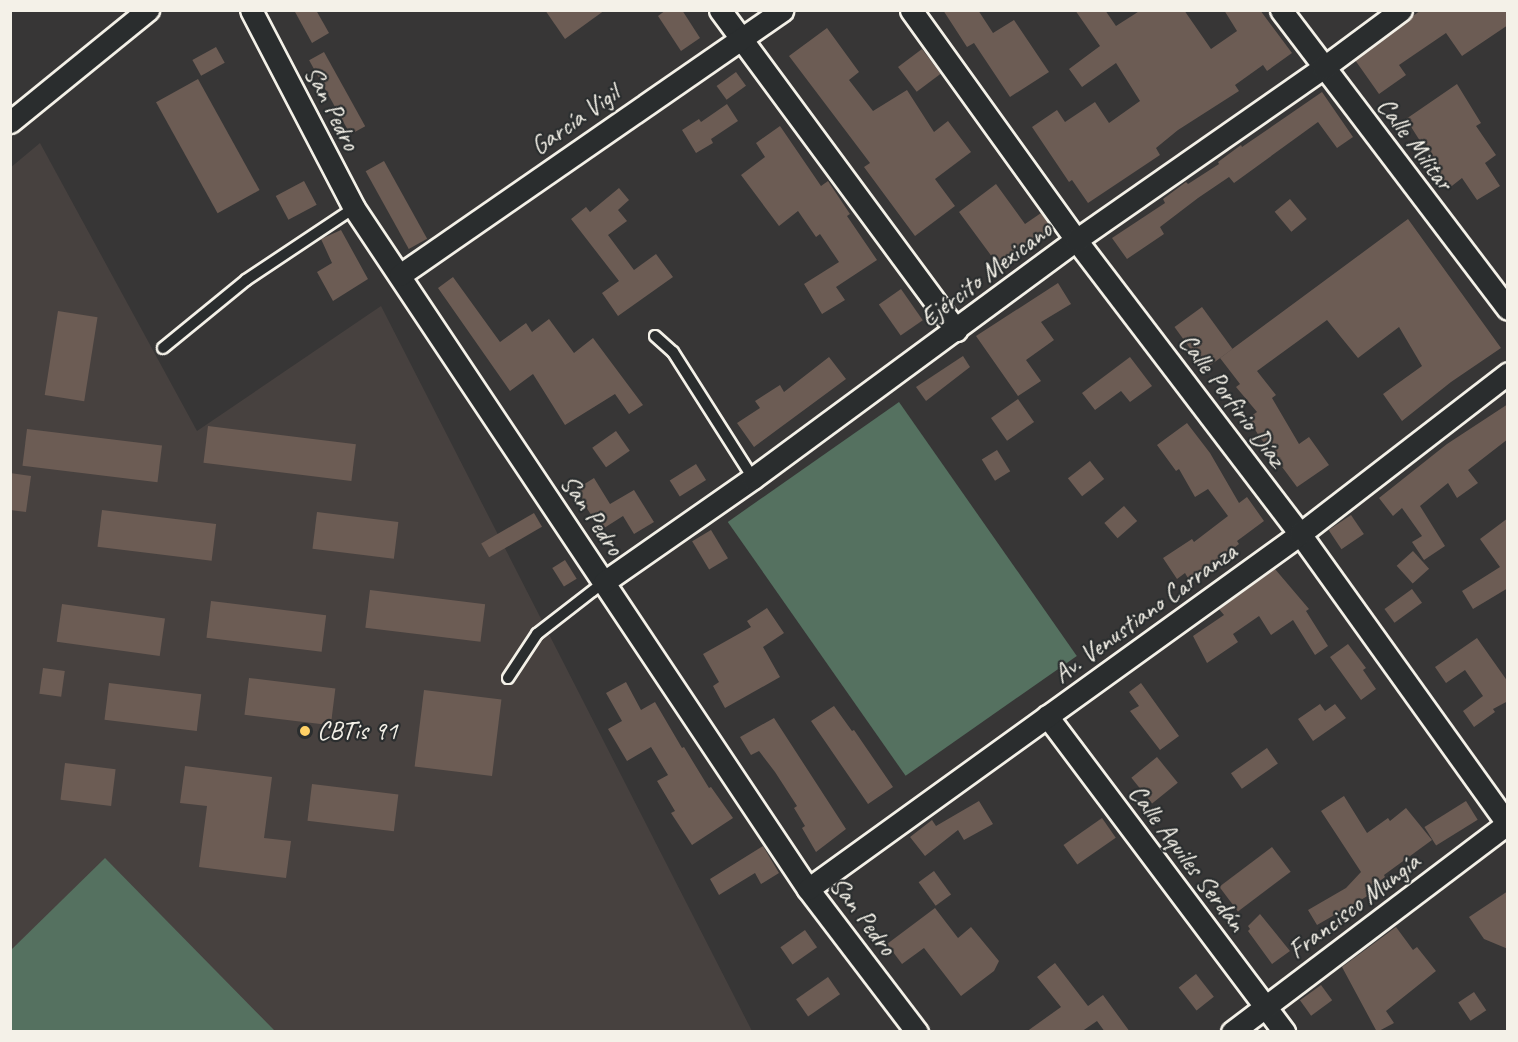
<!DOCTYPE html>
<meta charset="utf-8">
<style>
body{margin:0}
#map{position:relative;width:1518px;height:1042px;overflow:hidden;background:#373636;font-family:Caveat,sans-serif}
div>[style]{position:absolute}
.built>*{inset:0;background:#47413f}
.green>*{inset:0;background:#557160;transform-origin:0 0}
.building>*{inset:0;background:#6c5c54;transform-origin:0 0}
.roads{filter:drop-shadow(2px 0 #f4f1e8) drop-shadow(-2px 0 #f4f1e8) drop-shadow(0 2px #f4f1e8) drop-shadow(0 -2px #f4f1e8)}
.lane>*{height:10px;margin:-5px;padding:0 5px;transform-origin:5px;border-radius:5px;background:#2a2d2e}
.street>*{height:21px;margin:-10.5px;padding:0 10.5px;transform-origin:10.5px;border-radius:10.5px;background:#2a2d2e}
.dots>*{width:16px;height:16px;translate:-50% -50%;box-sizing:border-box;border:3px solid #2a2d2e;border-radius:50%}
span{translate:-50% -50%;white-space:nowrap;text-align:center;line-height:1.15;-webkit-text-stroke:4.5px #2a2d2e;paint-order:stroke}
.street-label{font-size:26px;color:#f4f1e8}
.poi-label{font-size:26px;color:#f4f1e8}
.left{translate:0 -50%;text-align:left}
.frame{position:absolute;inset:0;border:12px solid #f4f1e8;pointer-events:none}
</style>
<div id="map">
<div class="built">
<div style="clip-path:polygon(40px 143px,197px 431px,381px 306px,752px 1031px,11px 1031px,10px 168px)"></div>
</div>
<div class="green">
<div style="left:899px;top:402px;width:310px;height:209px;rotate:55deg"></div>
<div style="clip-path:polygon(105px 858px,275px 1031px,11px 1031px,11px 950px)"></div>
</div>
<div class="building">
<div style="clip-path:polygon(294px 10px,316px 10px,329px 33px,312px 43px)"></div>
<div style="clip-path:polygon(545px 10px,605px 10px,565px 39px)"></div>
<div style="clip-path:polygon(666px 10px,682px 10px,700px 38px,681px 51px,658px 16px)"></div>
<div style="clip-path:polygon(943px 10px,978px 10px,993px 33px,1014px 20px,1049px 72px,1010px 97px,974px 43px,967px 47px)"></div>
<div style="clip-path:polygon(1075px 10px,1105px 10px,1116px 26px,1141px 10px,1184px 10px,1211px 49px,1237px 31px,1224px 10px,1260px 10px,1292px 53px,1267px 71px,1263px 65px,1235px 85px,1239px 91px,1178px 130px,1156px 148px,1160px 155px,1088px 203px,1072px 180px,1069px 182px,1032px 127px,1057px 110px,1065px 122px,1095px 102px,1109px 123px,1140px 101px,1116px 63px,1082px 87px,1069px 69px,1100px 46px)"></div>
<div style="clip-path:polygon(1421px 10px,1508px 10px,1508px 25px,1462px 56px,1446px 33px,1399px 65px,1406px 75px,1379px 94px,1355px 60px)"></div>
<div style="clip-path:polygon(827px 28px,859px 72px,849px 80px,873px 111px,907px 90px,934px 132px,948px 121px,971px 152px,935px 179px,955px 206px,915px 236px,864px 167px,870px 163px,789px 56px)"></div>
<div style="left:216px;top:47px;width:18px;height:27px;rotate:61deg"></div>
<div style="left:922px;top:49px;width:31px;height:30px;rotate:53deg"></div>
<div style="left:324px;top:52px;width:85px;height:17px;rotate:61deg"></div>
<div style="left:736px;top:72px;width:17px;height:24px;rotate:54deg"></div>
<div style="left:198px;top:79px;width:127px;height:48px;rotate:61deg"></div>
<div style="clip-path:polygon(1457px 84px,1481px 123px,1476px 126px,1496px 155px,1485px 163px,1500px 186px,1477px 200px,1462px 178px,1448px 189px,1433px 171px,1436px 169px,1426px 157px,1429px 155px,1406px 119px)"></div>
<div style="clip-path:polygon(1322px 92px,1353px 137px,1337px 148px,1318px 122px,1234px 183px,1229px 177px,1198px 198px,1160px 227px,1164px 234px,1127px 259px,1112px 238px,1165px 203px,1163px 199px,1186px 182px,1188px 184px,1219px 164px,1218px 162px,1241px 145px,1242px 147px)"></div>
<div style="clip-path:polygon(727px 104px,738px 121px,711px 139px,713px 143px,696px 153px,682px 130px,699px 119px,701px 122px)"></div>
<div style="clip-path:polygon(780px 126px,821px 186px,828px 181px,850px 214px,847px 216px,877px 260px,836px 287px,845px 300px,822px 314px,804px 284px,839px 262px,820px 234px,816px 237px,798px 211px,779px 226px,741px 175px,765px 157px,756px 143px)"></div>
<div style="left:384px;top:161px;width:89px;height:21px;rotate:61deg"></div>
<div style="left:304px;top:181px;width:27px;height:32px;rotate:62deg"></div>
<div style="clip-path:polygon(996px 184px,1025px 224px,1041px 213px,1054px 231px,1001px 269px,959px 212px)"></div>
<div style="clip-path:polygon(619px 188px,629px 200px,618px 210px,627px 221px,608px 235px,634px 270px,656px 254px,673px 277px,618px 316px,602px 293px,619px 281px,571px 219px,586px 207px,590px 212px)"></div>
<div style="left:1290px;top:199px;width:26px;height:20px;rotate:50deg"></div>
<div style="clip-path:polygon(1408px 219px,1501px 348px,1451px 382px,1402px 421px,1383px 394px,1422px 366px,1399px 327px,1358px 358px,1327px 320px,1257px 371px,1276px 395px,1272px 398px,1299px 444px,1309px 437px,1329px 465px,1297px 487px,1259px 436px,1248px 418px,1257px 412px,1236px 387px,1240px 384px,1220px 358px)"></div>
<div style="clip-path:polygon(341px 230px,368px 279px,333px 301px,317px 272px,332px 263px,321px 239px)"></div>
<div style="clip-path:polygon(453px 277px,500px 342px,526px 323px,532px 332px,549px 319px,574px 353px,593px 338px,643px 405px,629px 414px,615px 394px,565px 425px,533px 374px,510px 391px,438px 288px)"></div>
<div style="clip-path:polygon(1058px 283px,1071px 304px,1041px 322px,1054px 340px,1026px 360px,1041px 381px,1018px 396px,976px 336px)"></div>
<div style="left:901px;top:289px;width:38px;height:27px;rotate:55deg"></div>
<div style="left:1202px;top:307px;width:52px;height:34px;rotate:54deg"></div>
<div style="left:58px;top:311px;width:40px;height:85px;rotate:9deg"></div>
<div style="clip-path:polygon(963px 356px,970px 367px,926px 401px,916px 387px)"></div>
<div style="clip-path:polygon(829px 357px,846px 379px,754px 447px,737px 423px,760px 408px,755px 401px,780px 385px,784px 392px)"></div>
<div style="clip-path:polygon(1130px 357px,1152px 386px,1130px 402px,1121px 391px,1095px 410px,1082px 393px)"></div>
<div style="left:1018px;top:399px;width:28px;height:33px;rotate:55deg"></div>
<div style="clip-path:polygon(1508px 404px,1508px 439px,1468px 470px,1478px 483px,1457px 498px,1448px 483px,1420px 506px,1445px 546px,1424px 560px,1412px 542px,1422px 536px,1402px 508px,1393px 516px,1379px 498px,1447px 444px)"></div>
<div style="clip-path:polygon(1187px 423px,1210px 453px,1239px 503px,1247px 497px,1264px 521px,1237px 541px,1239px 544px,1210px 566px,1189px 580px,1185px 573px,1177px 579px,1163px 558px,1192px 539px,1194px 542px,1228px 516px,1208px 489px,1195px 497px,1179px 469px,1176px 471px,1157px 445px)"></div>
<div style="left:208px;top:426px;width:149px;height:37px;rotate:7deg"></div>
<div style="left:27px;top:429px;width:136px;height:37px;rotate:7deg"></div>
<div style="left:616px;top:431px;width:24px;height:29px;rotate:55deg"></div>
<div style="left:997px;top:450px;width:25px;height:18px;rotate:58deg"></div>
<div style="left:1090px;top:461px;width:23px;height:28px;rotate:52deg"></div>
<div style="left:696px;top:464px;width:19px;height:31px;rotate:58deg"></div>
<div style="clip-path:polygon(10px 473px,31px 476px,26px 512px,10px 510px)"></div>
<div style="clip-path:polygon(594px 478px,610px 504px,634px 490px,654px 522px,634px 534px,623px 516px,601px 530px,575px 490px)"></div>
<div style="left:1124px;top:506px;width:20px;height:26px;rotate:49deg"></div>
<div style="left:102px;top:510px;width:115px;height:37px;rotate:7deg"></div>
<div style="left:317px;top:512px;width:82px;height:37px;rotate:7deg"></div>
<div style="left:534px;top:513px;width:16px;height:61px;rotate:60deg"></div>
<div style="left:1351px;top:515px;width:23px;height:27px;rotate:56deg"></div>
<div style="clip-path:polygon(1508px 518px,1508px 588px,1473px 609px,1462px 591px,1500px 567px,1480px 539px)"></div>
<div style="left:711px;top:530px;width:33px;height:22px;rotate:59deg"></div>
<div style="left:1413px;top:551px;width:24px;height:22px;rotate:48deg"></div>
<div style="left:565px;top:560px;width:22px;height:15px;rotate:58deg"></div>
<div style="clip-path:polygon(1275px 569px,1309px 609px,1306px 611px,1328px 646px,1315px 655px,1293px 620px,1271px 635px,1259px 616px,1233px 634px,1238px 642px,1207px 663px,1193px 636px,1224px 615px,1219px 609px)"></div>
<div style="left:1412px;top:589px;width:17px;height:34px;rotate:54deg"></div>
<div style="left:370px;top:590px;width:116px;height:38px;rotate:7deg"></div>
<div style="left:211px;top:601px;width:116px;height:37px;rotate:7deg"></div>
<div style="left:62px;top:604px;width:104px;height:38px;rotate:8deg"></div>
<div style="clip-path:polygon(767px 608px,784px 633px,763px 647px,780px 677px,725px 708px,713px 686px,719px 682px,703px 654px,751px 627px,747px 621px)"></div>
<div style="clip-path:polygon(1477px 638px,1508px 682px,1508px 701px,1493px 709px,1495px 712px,1474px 727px,1463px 711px,1483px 696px,1465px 670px,1446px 683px,1435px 667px)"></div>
<div style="clip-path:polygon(1348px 644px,1366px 668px,1363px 670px,1376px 689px,1361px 700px,1330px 657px)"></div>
<div style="left:43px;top:668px;width:22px;height:26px;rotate:8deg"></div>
<div style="left:249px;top:678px;width:87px;height:37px;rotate:7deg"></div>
<div style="clip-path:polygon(626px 682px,641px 710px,655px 702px,682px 748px,684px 747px,709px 788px,711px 787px,733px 818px,692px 845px,671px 813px,675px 811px,657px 781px,668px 775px,651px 747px,627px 761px,608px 729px,622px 721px,606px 693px)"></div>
<div style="left:109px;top:683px;width:93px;height:37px;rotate:7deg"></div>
<div style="clip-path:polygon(1141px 683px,1179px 736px,1160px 750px,1130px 711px,1139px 706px,1129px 692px)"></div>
<div style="left:424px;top:690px;width:78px;height:77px;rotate:7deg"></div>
<div style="clip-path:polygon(1320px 704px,1325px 711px,1335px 704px,1346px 718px,1313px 741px,1298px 719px)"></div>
<div style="clip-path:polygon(834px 706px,852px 731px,854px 730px,893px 787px,868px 804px,811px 721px)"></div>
<div style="clip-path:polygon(774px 718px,846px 829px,816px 852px,802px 828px,805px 826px,794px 808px,797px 806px,775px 772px,759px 751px,751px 755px,740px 737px)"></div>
<div style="left:1267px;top:748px;width:19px;height:44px;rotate:55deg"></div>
<div style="left:1157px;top:757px;width:33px;height:33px;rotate:51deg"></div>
<div style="left:65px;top:763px;width:51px;height:37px;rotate:7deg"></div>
<div style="clip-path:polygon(185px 766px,272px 777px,264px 838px,291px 841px,286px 878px,199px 867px,207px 806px,180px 803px)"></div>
<div style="left:312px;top:784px;width:87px;height:37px;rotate:7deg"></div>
<div style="clip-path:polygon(1344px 796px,1367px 833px,1388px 818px,1390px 821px,1406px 808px,1432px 840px,1384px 875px,1385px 877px,1368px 890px,1371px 894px,1317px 925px,1308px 910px,1346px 888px,1361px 872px,1321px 811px)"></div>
<div style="clip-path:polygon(979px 801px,993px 824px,964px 840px,958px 830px,925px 856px,910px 837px,932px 820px,936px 826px)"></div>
<div style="left:1466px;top:801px;width:22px;height:49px;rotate:58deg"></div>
<div style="left:1102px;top:818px;width:24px;height:47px;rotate:55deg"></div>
<div style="clip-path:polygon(763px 846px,779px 873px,761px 884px,755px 873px,719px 895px,710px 879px)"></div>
<div style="left:1272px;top:847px;width:31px;height:66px;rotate:53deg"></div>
<div style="left:934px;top:871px;width:29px;height:19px;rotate:54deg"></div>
<div style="clip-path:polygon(1508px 891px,1508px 949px,1484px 939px,1469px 917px)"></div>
<div style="clip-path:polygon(935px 908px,958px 938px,971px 927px,999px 961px,994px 971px,961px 996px,924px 948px,902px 964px,887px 944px)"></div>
<div style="clip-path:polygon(1260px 914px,1290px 951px,1272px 964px,1248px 931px,1250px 929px,1248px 926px)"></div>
<div style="clip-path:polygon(1396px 927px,1413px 950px,1417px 947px,1436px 971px,1386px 1011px,1394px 1023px,1377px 1032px,1342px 967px)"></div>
<div style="left:805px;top:930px;width:21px;height:30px;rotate:55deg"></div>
<div style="clip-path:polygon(1055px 963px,1088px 1006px,1103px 995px,1130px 1032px,1105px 1032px,1097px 1021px,1081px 1032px,1026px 1032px,1061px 1007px,1037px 977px)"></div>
<div style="left:1196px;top:974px;width:29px;height:22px;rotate:52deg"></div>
<div style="left:828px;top:977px;width:21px;height:39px;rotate:55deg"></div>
<div style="left:1321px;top:985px;width:19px;height:26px;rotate:54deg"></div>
<div style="left:1474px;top:992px;width:22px;height:19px;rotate:56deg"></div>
</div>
<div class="roads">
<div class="lane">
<div style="left:655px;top:336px;width:24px;rotate:42deg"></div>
<div style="left:673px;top:352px;width:149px;rotate:57.6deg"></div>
<div style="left:163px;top:348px;width:107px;rotate:-39.3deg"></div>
<div style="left:246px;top:280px;width:130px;rotate:-33.7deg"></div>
<div style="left:508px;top:678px;width:53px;rotate:-56.6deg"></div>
<div style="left:537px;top:634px;width:85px;rotate:-37.8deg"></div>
</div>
<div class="street">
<div style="left:251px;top:10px;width:223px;rotate:62.5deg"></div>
<div style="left:354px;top:208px;width:818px;rotate:56.31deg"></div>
<div style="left:808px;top:889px;width:180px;rotate:52.7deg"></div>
<div style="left:720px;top:10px;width:398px;rotate:53.6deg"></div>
<div style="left:911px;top:10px;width:283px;rotate:54.3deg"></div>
<div style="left:1076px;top:240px;width:370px;rotate:52.7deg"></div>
<div style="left:1300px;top:534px;width:358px;rotate:54.4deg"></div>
<div style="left:1281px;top:10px;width:375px;rotate:52.8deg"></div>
<div style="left:10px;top:122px;width:178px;rotate:-39.1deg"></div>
<div style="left:400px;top:275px;width:465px;rotate:-34.7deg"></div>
<div style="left:604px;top:582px;width:182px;rotate:-34.9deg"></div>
<div style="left:753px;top:478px;width:401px;rotate:-36.4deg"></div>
<div style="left:1076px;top:240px;width:301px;rotate:-34.9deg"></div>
<div style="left:1323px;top:68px;width:97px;rotate:-36.6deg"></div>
<div style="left:1047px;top:716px;width:395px;rotate:53.1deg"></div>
<div style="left:808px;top:889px;width:607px;rotate:-35.81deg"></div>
<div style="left:1300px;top:534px;width:263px;rotate:-37.7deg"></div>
<div style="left:1232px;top:1032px;width:346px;rotate:-37.1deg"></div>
</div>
</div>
<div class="dots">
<div style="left:305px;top:731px;background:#ffd166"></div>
</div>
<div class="street-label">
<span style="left:332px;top:108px;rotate:63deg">San Pedro</span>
<span style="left:575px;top:120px;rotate:-35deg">García Vigil</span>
<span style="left:1415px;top:144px;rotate:53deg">Calle Militar</span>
<span style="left:986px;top:274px;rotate:-37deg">Ejército Mexicano</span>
<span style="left:1232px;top:400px;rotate:53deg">Calle Porfirio Díaz</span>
<span style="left:592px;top:515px;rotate:56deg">San Pedro</span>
<span style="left:1145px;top:613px;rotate:-36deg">Av. Venustiano Carranza</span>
<span style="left:1187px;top:858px;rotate:53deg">Calle Aquiles Serdán</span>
<span style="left:1354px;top:906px;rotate:-37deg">Francisco Mungía</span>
<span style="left:863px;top:916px;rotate:53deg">San Pedro</span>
</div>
<div class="poi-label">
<span class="left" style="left:317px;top:731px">CBTis 91</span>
</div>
<div class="frame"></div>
</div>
